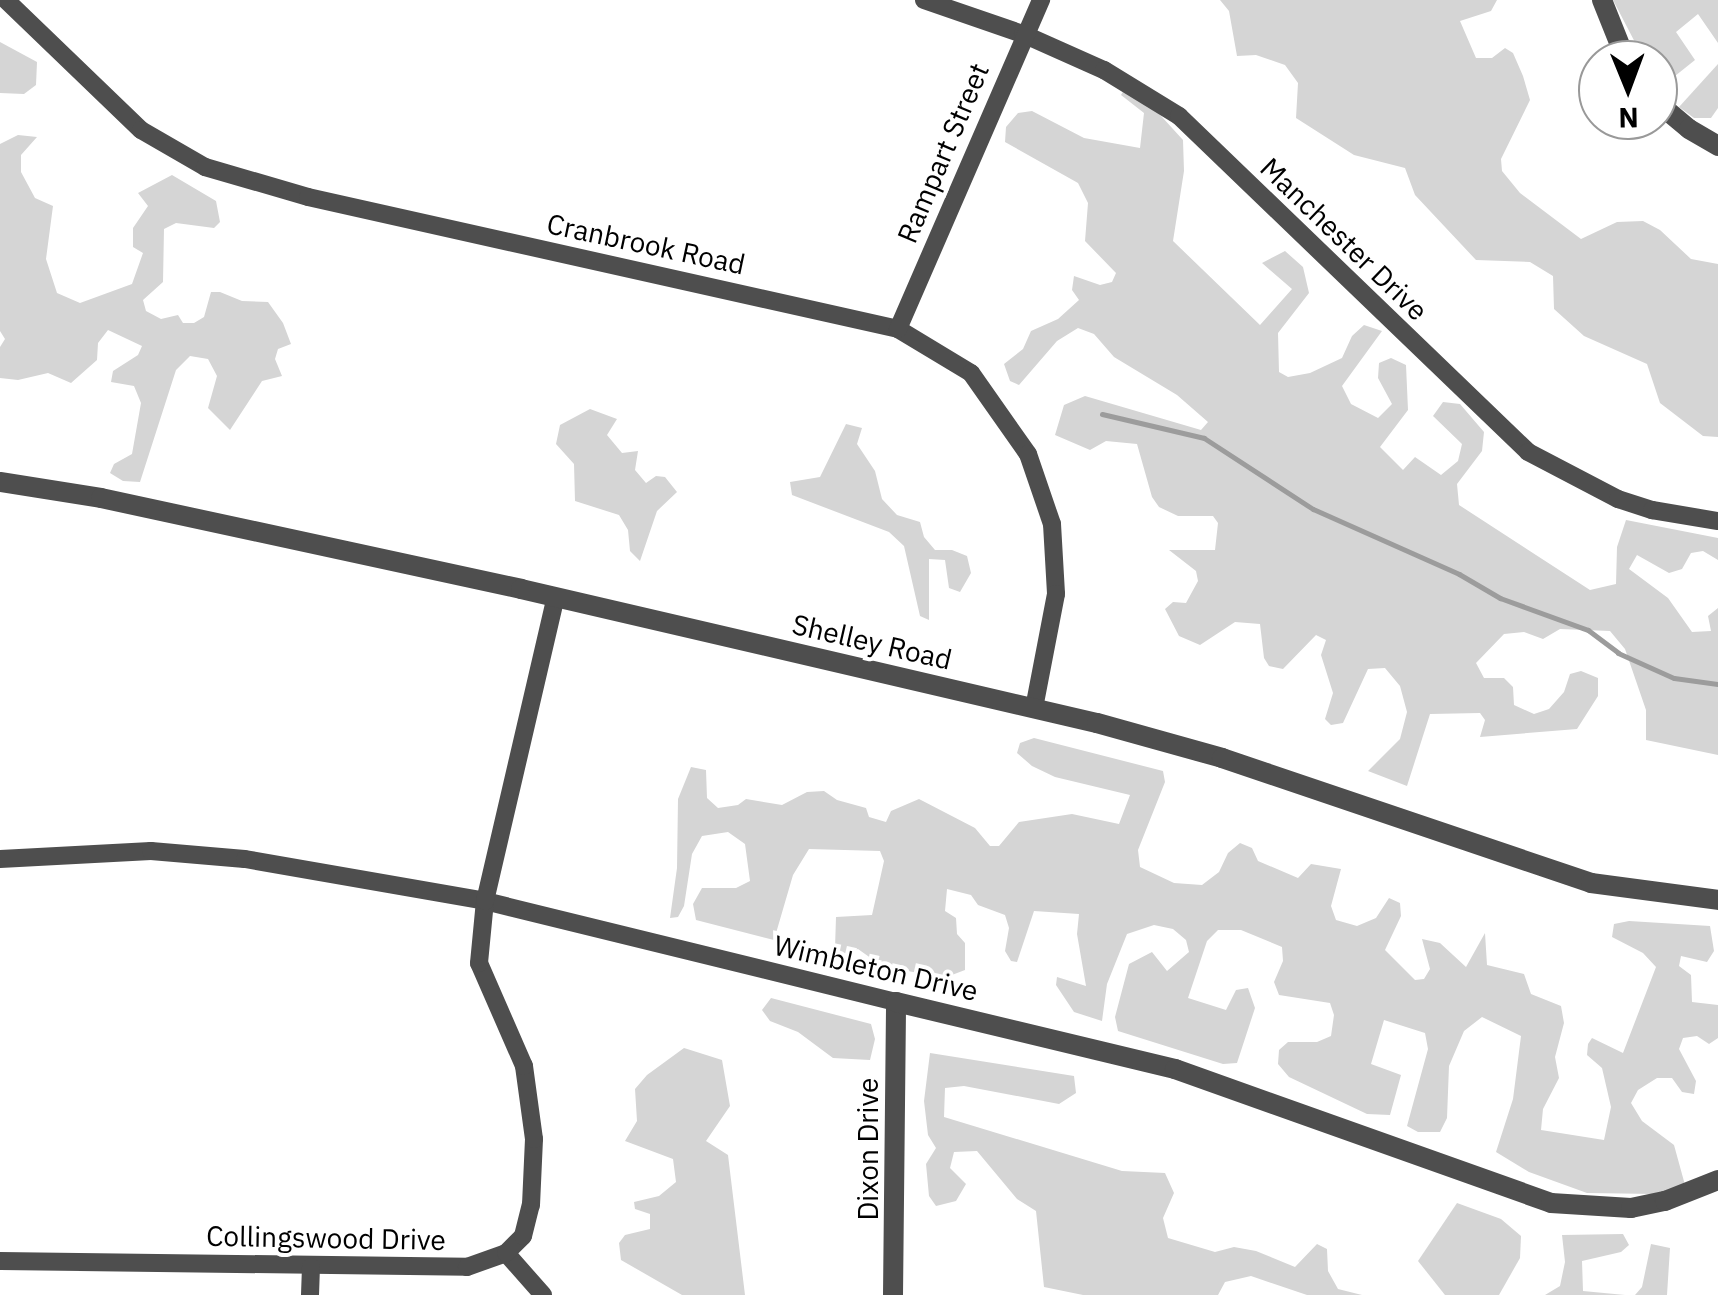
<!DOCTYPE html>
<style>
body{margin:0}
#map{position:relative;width:1718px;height:1295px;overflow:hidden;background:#fff;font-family:"IBM Plex Sans",sans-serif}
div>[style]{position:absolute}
.green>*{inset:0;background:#d5d5d5}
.stream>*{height:5px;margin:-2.5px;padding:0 2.5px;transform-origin:2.5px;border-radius:2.5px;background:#9c9c9c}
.minor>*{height:18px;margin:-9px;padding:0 9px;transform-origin:9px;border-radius:9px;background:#4e4e4e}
.tertiary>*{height:20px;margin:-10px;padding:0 10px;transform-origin:10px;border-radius:10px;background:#4e4e4e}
span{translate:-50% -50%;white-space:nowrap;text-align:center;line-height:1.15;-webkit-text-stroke:8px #fff;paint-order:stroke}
.street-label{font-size:28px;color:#000}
.north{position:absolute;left:1578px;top:40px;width:100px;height:100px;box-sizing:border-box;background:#fff;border:2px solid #999;border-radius:50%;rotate:179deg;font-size:28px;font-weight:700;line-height:40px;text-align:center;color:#000}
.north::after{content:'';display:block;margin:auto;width:35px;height:45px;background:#000;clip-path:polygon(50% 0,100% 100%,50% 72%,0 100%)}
</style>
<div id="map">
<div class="green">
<div style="clip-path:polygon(1220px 0,1497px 0,1491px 11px,1460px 21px,1476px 58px,1492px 58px,1505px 48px,1513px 53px,1523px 76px,1530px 100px,1501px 159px,1502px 171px,1520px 193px,1581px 239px,1617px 222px,1643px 221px,1660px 230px,1691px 259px,1718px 264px,1718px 437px,1703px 436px,1660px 403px,1647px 364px,1584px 336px,1554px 309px,1553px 276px,1530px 262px,1476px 260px,1415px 195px,1405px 168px,1354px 155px,1296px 118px,1298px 83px,1285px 65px,1256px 55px,1237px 56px,1229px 11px)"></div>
<div style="clip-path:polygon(1613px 0,1718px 0,1718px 43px,1698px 14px,1676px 32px,1695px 60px,1665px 84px,1658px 82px,1658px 60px,1647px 60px,1639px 50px)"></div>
<div style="clip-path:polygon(0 42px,37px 62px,36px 85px,24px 94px,0 93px)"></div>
<div style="clip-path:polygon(1718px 64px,1718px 108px,1711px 118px,1694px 118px,1679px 107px)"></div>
<div style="clip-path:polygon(1124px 90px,1152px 106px,1183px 140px,1184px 171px,1173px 241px,1260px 325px,1292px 289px,1262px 263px,1285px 251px,1303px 267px,1309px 293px,1278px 333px,1279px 372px,1288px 377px,1310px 373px,1342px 358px,1352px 336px,1364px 325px,1382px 331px,1342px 386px,1351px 404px,1378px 418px,1392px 404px,1378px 378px,1379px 363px,1391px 358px,1406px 365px,1408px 410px,1380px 447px,1403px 470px,1415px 457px,1441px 475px,1458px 461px,1462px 444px,1433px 416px,1443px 402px,1460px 404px,1484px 432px,1482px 451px,1457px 484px,1459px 505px,1590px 590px,1616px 584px,1617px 547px,1626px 520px,1718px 538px,1718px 560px,1703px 551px,1691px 553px,1682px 569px,1669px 573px,1637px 555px,1629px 569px,1668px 598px,1692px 632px,1711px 631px,1708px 616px,1718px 608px,1718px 755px,1646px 740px,1646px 710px,1625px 649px,1610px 631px,1560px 629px,1543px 639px,1524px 632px,1504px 634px,1476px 663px,1484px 678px,1504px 678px,1513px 687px,1514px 705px,1534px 714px,1549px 709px,1564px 692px,1570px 674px,1581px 671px,1598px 678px,1598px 696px,1577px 729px,1480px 737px,1485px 720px,1480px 713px,1430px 714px,1407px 786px,1368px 771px,1400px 739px,1407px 712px,1400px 686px,1385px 668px,1368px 669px,1343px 723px,1331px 725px,1325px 719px,1333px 693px,1321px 655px,1326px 640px,1316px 635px,1283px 669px,1269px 666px,1264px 658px,1260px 624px,1235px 622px,1200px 645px,1179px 636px,1165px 609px,1173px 602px,1186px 603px,1198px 581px,1196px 571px,1169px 550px,1215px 550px,1218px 523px,1213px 516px,1178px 516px,1159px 507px,1152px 497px,1137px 444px,1106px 441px,1090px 450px,1055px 435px,1064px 405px,1085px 396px,1201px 430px,1208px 422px,1177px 395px,1114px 357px,1094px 334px,1078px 328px,1057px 341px,1019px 385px,1010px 381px,1004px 364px,1023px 349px,1031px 331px,1058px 319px,1079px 300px,1072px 290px,1074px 276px,1100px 285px,1112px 282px,1116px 273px,1085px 241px,1088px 203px,1078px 183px,1005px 142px,1006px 127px,1018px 113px,1032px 111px,1084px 138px,1140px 148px,1144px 113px,1121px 95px)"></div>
<div style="clip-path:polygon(18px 135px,37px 137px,21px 155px,21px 172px,35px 198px,53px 206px,46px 259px,57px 293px,80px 303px,132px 284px,143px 253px,133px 247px,133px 228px,148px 206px,138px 193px,172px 175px,216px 201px,220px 222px,214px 228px,176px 223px,164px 229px,163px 282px,143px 300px,146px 311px,161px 319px,178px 315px,183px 323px,194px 323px,204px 317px,211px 292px,220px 292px,242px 301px,268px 302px,283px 323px,291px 344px,278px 349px,275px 359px,282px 376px,262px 381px,230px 430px,208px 408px,217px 376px,208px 359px,190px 356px,176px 370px,140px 482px,123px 481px,110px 473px,114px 464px,132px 454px,141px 403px,134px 386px,111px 382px,113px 371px,138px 355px,142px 346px,108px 330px,98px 343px,97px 360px,71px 383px,48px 373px,18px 380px,0 378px,0 347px,5px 339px,0 331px,0 144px)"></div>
<div style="clip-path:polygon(590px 409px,617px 419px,607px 435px,622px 453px,638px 451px,635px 470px,646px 483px,656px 476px,665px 477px,677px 492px,657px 511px,640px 561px,630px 551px,628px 530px,619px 515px,575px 501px,574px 464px,556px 444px,560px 425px)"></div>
<div style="clip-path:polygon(846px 424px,862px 428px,857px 444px,875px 471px,882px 499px,897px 515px,920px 522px,924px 537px,935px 550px,952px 550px,967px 556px,971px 573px,960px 592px,949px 588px,945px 560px,929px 559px,929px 620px,920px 616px,904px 546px,889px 532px,792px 495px,790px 482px,820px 477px)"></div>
<div style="clip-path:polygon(1034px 738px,1163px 771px,1165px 782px,1138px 850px,1140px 867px,1174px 883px,1202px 885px,1219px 872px,1228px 853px,1240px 843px,1252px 848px,1258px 861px,1298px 878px,1311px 864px,1341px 869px,1331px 906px,1336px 920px,1357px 926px,1376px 918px,1389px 898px,1400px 903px,1401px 916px,1385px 950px,1415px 980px,1424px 979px,1430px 969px,1422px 939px,1440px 943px,1466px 967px,1485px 933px,1487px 965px,1524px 974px,1531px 994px,1561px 1006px,1564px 1023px,1555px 1057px,1559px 1078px,1543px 1109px,1541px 1130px,1604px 1140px,1611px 1107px,1602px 1068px,1587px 1055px,1588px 1044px,1592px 1038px,1623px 1053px,1656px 967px,1643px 953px,1612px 937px,1614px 924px,1629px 921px,1710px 926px,1714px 951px,1707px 962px,1681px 956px,1679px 966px,1691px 975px,1692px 1002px,1718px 1005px,1718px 1038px,1709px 1044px,1697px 1036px,1683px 1038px,1679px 1049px,1696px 1081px,1694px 1094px,1682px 1092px,1672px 1078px,1657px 1078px,1638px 1090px,1631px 1103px,1642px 1121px,1674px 1145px,1685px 1185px,1655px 1194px,1587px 1193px,1529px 1172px,1496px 1152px,1513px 1099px,1521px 1036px,1482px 1017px,1464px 1031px,1449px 1066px,1447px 1118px,1440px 1132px,1418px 1132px,1407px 1126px,1428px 1049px,1425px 1033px,1384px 1020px,1371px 1064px,1401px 1075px,1390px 1115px,1367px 1114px,1289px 1077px,1278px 1064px,1279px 1050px,1288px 1042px,1317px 1042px,1331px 1036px,1334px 1015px,1330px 1003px,1279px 995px,1274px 982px,1283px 961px,1282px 947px,1241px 930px,1218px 930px,1207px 941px,1188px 998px,1226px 1010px,1236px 990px,1248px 988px,1255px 1008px,1237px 1063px,1223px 1064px,1118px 1031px,1115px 1017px,1129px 964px,1152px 952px,1167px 971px,1189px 952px,1186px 940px,1173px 929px,1154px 925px,1127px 934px,1107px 984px,1102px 1021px,1074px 1012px,1056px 985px,1057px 977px,1086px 986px,1077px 934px,1079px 914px,1034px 911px,1017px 962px,1011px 961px,1005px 951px,1009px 928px,1005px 915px,978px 905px,971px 895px,947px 889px,945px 911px,956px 918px,957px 934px,965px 943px,965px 970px,944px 978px,882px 966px,858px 949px,843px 954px,835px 948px,836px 917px,872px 915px,884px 861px,880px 851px,809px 849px,793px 875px,774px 940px,696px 920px,693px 904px,702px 888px,736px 888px,750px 881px,745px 844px,728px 832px,702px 836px,692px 854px,684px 906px,678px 917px,670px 918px,677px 868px,678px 799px,691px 767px,706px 770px,707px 798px,718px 808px,738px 805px,746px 799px,782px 805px,807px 792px,824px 791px,837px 800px,866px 808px,869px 817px,886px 822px,891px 811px,919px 799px,975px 828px,990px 846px,999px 846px,1019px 822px,1072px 814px,1119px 824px,1130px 795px,1055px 777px,1032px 766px,1017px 753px,1020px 743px)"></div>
<div style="clip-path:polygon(771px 998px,871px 1024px,875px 1039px,870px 1060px,833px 1058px,798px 1032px,770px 1021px,762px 1010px)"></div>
<div style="clip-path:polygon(684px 1048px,722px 1060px,730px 1106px,706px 1141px,728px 1155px,745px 1295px,682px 1295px,621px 1260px,619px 1243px,625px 1235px,650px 1229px,650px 1214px,635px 1209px,634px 1202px,659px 1196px,676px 1182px,673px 1159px,625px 1141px,637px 1121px,635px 1089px,647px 1075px)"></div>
<div style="clip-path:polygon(930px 1053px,1074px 1076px,1076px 1093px,1059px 1104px,964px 1086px,945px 1088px,944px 1117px,1122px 1171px,1165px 1173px,1174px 1193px,1163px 1218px,1168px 1238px,1215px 1252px,1234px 1247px,1256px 1251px,1295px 1267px,1317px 1244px,1327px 1249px,1328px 1271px,1338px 1289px,1362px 1295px,1307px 1295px,1251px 1276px,1225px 1282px,1218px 1295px,1083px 1295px,1044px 1287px,1036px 1211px,1017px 1199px,977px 1151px,954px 1152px,950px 1168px,966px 1184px,956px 1201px,936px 1206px,929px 1196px,926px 1164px,936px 1148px,928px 1135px,924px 1101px)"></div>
<div style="clip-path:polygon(1457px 1203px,1501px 1219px,1521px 1236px,1520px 1258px,1499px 1295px,1445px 1295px,1418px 1261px)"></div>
<div style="clip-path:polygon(1623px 1234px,1629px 1245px,1621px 1252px,1582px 1261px,1583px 1291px,1625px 1295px,1545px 1295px,1560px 1286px,1565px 1262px,1562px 1235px)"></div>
<div style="clip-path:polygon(1651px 1244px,1670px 1248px,1667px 1295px,1635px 1295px,1642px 1287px)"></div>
</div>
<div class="stream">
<div style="left:1102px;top:414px;width:105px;rotate:13.2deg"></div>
<div style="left:1204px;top:438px;width:130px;rotate:33.1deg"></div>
<div style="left:1313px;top:509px;width:160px;rotate:24deg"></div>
<div style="left:1459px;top:574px;width:48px;rotate:30.3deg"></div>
<div style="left:1500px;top:598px;width:94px;rotate:20deg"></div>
<div style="left:1588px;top:630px;width:38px;rotate:37deg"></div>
<div style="left:1618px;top:653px;width:61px;rotate:24.1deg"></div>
<div style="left:1674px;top:678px;width:44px;rotate:7.8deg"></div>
</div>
<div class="minor">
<div style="left:6px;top:0;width:187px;rotate:43.9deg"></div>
<div style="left:141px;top:130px;width:74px;rotate:30deg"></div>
<div style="left:205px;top:167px;width:107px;rotate:16.2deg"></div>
<div style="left:308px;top:197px;width:605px;rotate:12.61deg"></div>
<div style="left:898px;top:329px;width:85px;rotate:31.1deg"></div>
<div style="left:971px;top:373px;width:99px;rotate:54.9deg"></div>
<div style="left:1028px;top:454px;width:74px;rotate:71.1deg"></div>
<div style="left:1052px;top:524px;width:70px;rotate:86.7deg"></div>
<div style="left:1056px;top:594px;width:116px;rotate:100.9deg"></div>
<div style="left:924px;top:0;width:105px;rotate:19deg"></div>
<div style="left:1023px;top:34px;width:89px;rotate:24deg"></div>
<div style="left:1104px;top:70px;width:88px;rotate:31.5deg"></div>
<div style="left:1179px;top:116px;width:484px;rotate:43.9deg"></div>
<div style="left:1528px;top:452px;width:102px;rotate:27.6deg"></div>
<div style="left:1618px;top:499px;width:36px;rotate:18deg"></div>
<div style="left:1652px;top:510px;width:67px;rotate:9.5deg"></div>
<div style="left:898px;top:329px;width:359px;rotate:-66.5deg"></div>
<div style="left:0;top:859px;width:151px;rotate:-3deg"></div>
<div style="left:151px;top:851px;width:94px;rotate:4.9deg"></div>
<div style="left:245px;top:859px;width:244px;rotate:9.9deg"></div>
<div style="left:485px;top:901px;width:423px;rotate:13.8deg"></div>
<div style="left:506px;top:1253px;width:56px;rotate:48.6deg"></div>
<div style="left:0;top:1261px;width:467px;rotate:0.7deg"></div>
<div style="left:467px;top:1267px;width:41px;rotate:-19.7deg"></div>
<div style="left:506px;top:1253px;width:24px;rotate:-45deg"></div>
<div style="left:523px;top:1236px;width:32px;rotate:-76deg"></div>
<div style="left:531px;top:1205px;width:66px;rotate:-87.4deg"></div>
<div style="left:534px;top:1139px;width:74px;rotate:-97.8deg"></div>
<div style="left:524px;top:1066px;width:112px;rotate:-113.6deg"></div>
<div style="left:479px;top:963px;width:62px;rotate:-84.5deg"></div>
<div style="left:485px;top:901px;width:312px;rotate:-76.9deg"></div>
<div style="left:310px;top:1295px;width:28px;rotate:-88deg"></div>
</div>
<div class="tertiary">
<div style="left:1602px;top:0;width:65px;rotate:68.2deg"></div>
<div style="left:1658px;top:103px;width:40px;rotate:40deg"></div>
<div style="left:1689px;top:129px;width:34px;rotate:30deg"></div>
<div style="left:0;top:482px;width:102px;rotate:9deg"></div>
<div style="left:101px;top:498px;width:430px;rotate:12.2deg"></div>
<div style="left:521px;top:589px;width:591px;rotate:13.1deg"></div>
<div style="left:1097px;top:723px;width:130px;rotate:15.6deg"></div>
<div style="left:1222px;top:758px;width:390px;rotate:18.7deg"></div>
<div style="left:1591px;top:883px;width:128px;rotate:7.6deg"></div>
<div style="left:893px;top:1295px;width:293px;rotate:-89.4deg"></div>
<div style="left:896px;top:1002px;width:287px;rotate:13.5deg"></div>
<div style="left:1175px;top:1069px;width:399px;rotate:19.6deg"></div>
<div style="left:1551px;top:1203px;width:80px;rotate:3.6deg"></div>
<div style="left:1631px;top:1208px;width:35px;rotate:-12deg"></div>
<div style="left:1665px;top:1201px;width:57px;rotate:-21.6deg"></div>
</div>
<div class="street-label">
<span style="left:943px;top:153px;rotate:-67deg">Rampart Street</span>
<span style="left:1344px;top:239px;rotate:44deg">Manchester Drive</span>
<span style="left:646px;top:244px;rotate:12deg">Cranbrook Road</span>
<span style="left:872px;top:642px;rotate:13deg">Shelley Road</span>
<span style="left:876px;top:968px;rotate:13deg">Wimbleton Drive</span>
<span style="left:868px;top:1149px;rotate:-90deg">Dixon Drive</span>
<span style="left:326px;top:1238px;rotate:1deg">Collingswood Drive</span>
</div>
<div class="north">N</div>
</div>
